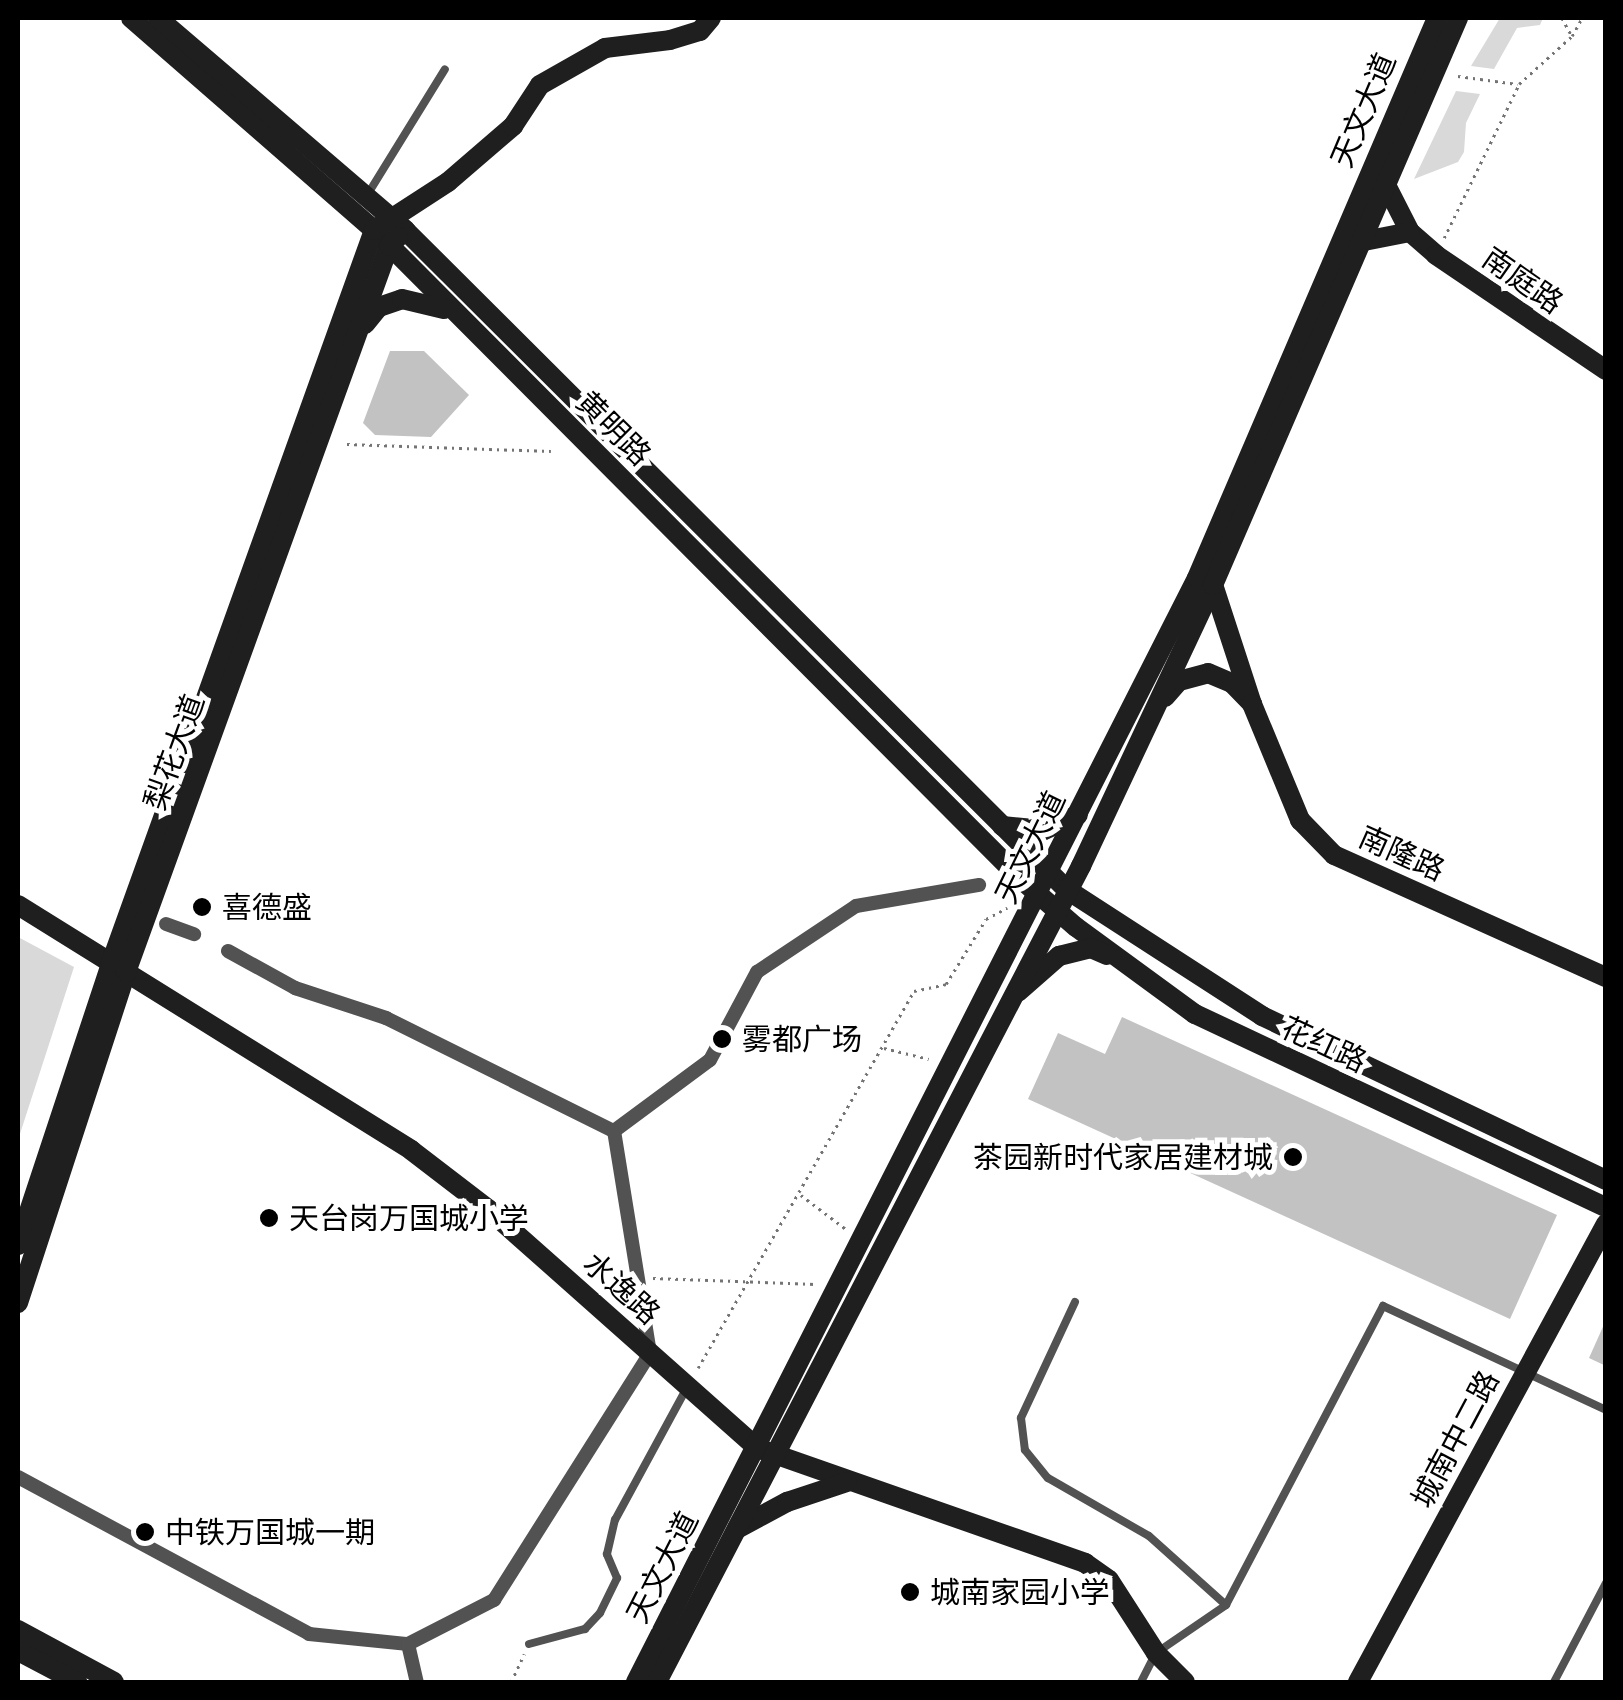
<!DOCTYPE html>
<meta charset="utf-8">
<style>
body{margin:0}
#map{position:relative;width:1623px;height:1700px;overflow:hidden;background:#fff;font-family:"Public Sans","Noto Sans SC",sans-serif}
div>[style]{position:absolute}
.green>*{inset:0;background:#d9d9d9}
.building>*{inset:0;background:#c2c2c2}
.path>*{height:2.5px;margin-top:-1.25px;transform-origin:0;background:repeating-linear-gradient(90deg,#747474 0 2.5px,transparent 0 7.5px)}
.lane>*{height:8px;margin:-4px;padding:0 4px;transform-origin:4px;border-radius:4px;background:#525252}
.street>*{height:14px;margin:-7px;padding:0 7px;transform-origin:7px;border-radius:7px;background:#525252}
.secondary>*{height:20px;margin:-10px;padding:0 10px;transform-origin:10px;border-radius:10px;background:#1f1f1f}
.dots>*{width:28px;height:28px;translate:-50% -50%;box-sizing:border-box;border:5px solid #fff;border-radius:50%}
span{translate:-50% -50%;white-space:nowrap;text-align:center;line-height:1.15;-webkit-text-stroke:10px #fff;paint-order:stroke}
.street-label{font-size:30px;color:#000}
.poi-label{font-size:30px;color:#000}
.left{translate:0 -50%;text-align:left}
.right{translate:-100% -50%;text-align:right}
.frame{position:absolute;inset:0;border:20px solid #000;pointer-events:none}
</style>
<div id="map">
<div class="green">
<div style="clip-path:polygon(1500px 18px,1543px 18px,1540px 25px,1517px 28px,1494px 69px,1471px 66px)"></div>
<div style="clip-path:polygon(1456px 91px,1480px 94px,1466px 123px,1464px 152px,1458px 162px,1414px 179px)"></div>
<div style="clip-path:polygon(18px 937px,74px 967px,18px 1140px)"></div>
</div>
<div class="building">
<div style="clip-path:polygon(390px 351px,424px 351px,469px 395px,431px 437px,375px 435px,363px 423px)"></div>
<div style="clip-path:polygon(1122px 1017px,1557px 1215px,1510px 1319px,1028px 1099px,1058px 1033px,1105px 1054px)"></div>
<div style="clip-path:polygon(1606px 1320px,1606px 1366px,1589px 1358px)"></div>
</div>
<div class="path">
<div style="left:1562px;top:18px;width:18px;rotate:61deg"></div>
<div style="left:1458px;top:76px;width:60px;rotate:7.7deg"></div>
<div style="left:1444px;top:238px;width:171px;rotate:-64deg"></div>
<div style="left:1519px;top:84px;width:72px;rotate:-42.2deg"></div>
<div style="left:1572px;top:36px;width:21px;rotate:-61deg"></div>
<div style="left:347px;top:444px;width:204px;rotate:2deg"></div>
<div style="left:884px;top:1048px;width:46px;rotate:13.7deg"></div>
<div style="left:801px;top:1195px;width:56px;rotate:37.1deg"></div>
<div style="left:653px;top:1278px;width:162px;rotate:2.1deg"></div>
<div style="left:698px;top:1368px;width:434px;rotate:-60.2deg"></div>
<div style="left:914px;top:991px;width:33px;rotate:-12deg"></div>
<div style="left:946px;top:984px;width:76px;rotate:-58.4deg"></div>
<div style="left:986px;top:919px;width:24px;rotate:-28deg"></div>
<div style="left:511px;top:1682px;width:31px;rotate:-65deg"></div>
</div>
<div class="lane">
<div style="left:366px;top:197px;width:150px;rotate:-58.3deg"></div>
<div style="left:1075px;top:1302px;width:128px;rotate:115deg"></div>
<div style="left:1021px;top:1418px;width:32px;rotate:83deg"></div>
<div style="left:1025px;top:1450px;width:36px;rotate:51deg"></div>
<div style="left:1048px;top:1478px;width:116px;rotate:29.9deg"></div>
<div style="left:1149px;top:1536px;width:103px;rotate:41.9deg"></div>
<div style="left:529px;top:1644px;width:58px;rotate:-15deg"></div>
<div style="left:585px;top:1629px;width:22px;rotate:-47deg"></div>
<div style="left:600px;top:1613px;width:39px;rotate:-64deg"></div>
<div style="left:617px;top:1578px;width:26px;rotate:-113deg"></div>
<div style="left:607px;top:1554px;width:35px;rotate:-77deg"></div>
<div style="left:615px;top:1520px;width:149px;rotate:-61.5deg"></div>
<div style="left:1141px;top:1682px;width:33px;rotate:-63deg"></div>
<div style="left:1156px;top:1653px;width:85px;rotate:-34.4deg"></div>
<div style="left:1226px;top:1605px;width:338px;rotate:-62.3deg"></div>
<div style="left:1383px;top:1306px;width:246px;rotate:25deg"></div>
<div style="left:1554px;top:1682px;width:112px;rotate:-62.3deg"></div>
</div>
<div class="street">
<div style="left:166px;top:924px;width:30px;rotate:20deg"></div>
<div style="left:228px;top:951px;width:77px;rotate:28.9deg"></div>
<div style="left:295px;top:988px;width:96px;rotate:18.2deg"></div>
<div style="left:386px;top:1018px;width:254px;rotate:26.4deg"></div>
<div style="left:614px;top:1131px;width:119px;rotate:-36.5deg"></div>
<div style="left:710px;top:1060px;width:100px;rotate:-61.9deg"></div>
<div style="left:757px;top:972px;width:119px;rotate:-33.7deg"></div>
<div style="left:856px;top:906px;width:125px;rotate:-9.7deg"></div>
<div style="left:18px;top:1477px;width:331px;rotate:28.3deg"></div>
<div style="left:309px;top:1634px;width:100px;rotate:5.8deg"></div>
<div style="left:408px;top:1644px;width:97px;rotate:-27.1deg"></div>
<div style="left:494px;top:1600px;width:292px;rotate:-57.7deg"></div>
<div style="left:650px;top:1353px;width:225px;rotate:-99.2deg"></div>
<div style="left:408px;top:1644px;width:39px;rotate:77deg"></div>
</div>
<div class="secondary">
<div style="left:131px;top:18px;width:322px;rotate:41.1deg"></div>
<div style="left:374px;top:230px;width:919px;rotate:45.09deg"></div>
<div style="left:1023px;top:881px;width:70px;rotate:41deg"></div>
<div style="left:1076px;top:927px;width:147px;rotate:36.2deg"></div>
<div style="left:1195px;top:1014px;width:454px;rotate:25.2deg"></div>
<div style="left:158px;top:18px;width:326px;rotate:40.6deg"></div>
<div style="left:405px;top:230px;width:933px;rotate:44.91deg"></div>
<div style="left:1066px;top:889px;width:234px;rotate:32.9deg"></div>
<div style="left:1262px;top:1016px;width:381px;rotate:25.5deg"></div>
<div style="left:1385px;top:183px;width:55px;rotate:63deg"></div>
<div style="left:1410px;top:232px;width:35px;rotate:41deg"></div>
<div style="left:1436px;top:255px;width:205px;rotate:34.1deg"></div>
<div style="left:1359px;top:242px;width:52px;rotate:-11.1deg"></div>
<div style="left:365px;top:324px;width:22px;rotate:-51deg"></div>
<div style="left:379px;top:307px;width:24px;rotate:-19deg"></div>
<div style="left:402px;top:299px;width:43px;rotate:13.4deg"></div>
<div style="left:1165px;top:697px;width:21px;rotate:-49deg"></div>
<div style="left:1179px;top:681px;width:30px;rotate:-15deg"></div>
<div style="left:1208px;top:673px;width:26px;rotate:23deg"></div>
<div style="left:1232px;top:683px;width:29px;rotate:46deg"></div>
<div style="left:1252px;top:704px;width:125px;rotate:-108.1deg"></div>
<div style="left:1252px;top:704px;width:126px;rotate:67.5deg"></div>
<div style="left:1300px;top:820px;width:49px;rotate:45.8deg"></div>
<div style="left:1334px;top:855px;width:298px;rotate:24.2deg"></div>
<div style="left:1002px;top:826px;width:42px;rotate:5.4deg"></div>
<div style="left:1044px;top:830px;width:37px;rotate:-24deg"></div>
<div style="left:18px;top:905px;width:463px;rotate:31.9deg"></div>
<div style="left:411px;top:1150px;width:97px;rotate:37.5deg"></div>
<div style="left:488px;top:1209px;width:360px;rotate:41.6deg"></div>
<div style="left:757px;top:1448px;width:348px;rotate:19.3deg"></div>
<div style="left:1085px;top:1563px;width:29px;rotate:35deg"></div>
<div style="left:1109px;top:1580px;width:87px;rotate:57.2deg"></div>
<div style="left:1156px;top:1653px;width:41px;rotate:45deg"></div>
<div style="left:1018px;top:992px;width:55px;rotate:-41.3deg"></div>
<div style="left:1059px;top:956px;width:33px;rotate:-14deg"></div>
<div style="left:1091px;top:948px;width:17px;rotate:24deg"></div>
<div style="left:18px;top:1245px;width:297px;rotate:-71.7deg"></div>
<div style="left:111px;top:963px;width:779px;rotate:-70.26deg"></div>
<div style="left:374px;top:230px;width:88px;rotate:-33deg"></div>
<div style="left:448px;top:182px;width:86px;rotate:-40.7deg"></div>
<div style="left:513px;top:126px;width:49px;rotate:-56.6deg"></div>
<div style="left:540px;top:85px;width:75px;rotate:-29.6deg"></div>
<div style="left:605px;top:48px;width:65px;rotate:-7deg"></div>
<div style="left:670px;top:40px;width:31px;rotate:-17deg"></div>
<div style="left:700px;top:31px;width:17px;rotate:-50deg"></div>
<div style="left:18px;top:1303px;width:348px;rotate:-71.9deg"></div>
<div style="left:126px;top:972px;width:772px;rotate:-70.09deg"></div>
<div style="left:389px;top:246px;width:13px;rotate:-45deg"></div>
<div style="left:737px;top:1529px;width:57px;rotate:-28.4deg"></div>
<div style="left:787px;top:1502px;width:63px;rotate:-18.4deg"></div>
<div style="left:18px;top:1630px;width:109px;rotate:28.4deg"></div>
<div style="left:18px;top:1651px;width:67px;rotate:27.7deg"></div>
<div style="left:636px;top:1682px;width:1238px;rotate:-63.06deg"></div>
<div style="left:1197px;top:578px;width:609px;rotate:-66.8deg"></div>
<div style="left:657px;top:1682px;width:920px;rotate:-62.54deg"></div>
<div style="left:1081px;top:866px;width:310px;rotate:-64.8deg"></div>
<div style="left:1213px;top:585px;width:618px;rotate:-66.63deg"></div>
<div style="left:1358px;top:1682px;width:521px;rotate:-61.57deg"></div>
</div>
<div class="dots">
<div style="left:202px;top:907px;background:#000"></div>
<div style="left:722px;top:1039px;background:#000"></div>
<div style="left:1293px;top:1157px;background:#000"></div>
<div style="left:269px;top:1218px;background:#000"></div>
<div style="left:145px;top:1532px;background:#000"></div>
<div style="left:910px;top:1592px;background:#000"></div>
</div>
<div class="street-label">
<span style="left:1363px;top:110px;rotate:-67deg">天文大道</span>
<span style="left:1523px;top:280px;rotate:35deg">南庭路</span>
<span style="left:614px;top:428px;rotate:45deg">黄明路</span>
<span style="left:174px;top:752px;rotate:-70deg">梨花大道</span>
<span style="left:1030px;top:847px;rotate:-64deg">天文大道</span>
<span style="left:1402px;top:853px;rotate:24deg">南隆路</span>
<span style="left:1324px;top:1044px;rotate:25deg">花红路</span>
<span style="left:622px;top:1288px;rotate:42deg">水逸路</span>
<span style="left:1455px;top:1439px;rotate:-62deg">城南中二路</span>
<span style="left:662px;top:1567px;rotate:-63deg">天文大道</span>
</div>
<div class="poi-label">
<span class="left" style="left:222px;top:907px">喜德盛</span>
<span class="left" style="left:742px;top:1039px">雾都广场</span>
<span class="right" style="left:1273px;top:1157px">茶园新时代家居建材城</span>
<span class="left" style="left:289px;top:1218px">天台岗万国城小学</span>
<span class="left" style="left:165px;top:1532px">中铁万国城一期</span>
<span class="left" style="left:930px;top:1592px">城南家园小学</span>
</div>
<div class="frame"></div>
</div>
